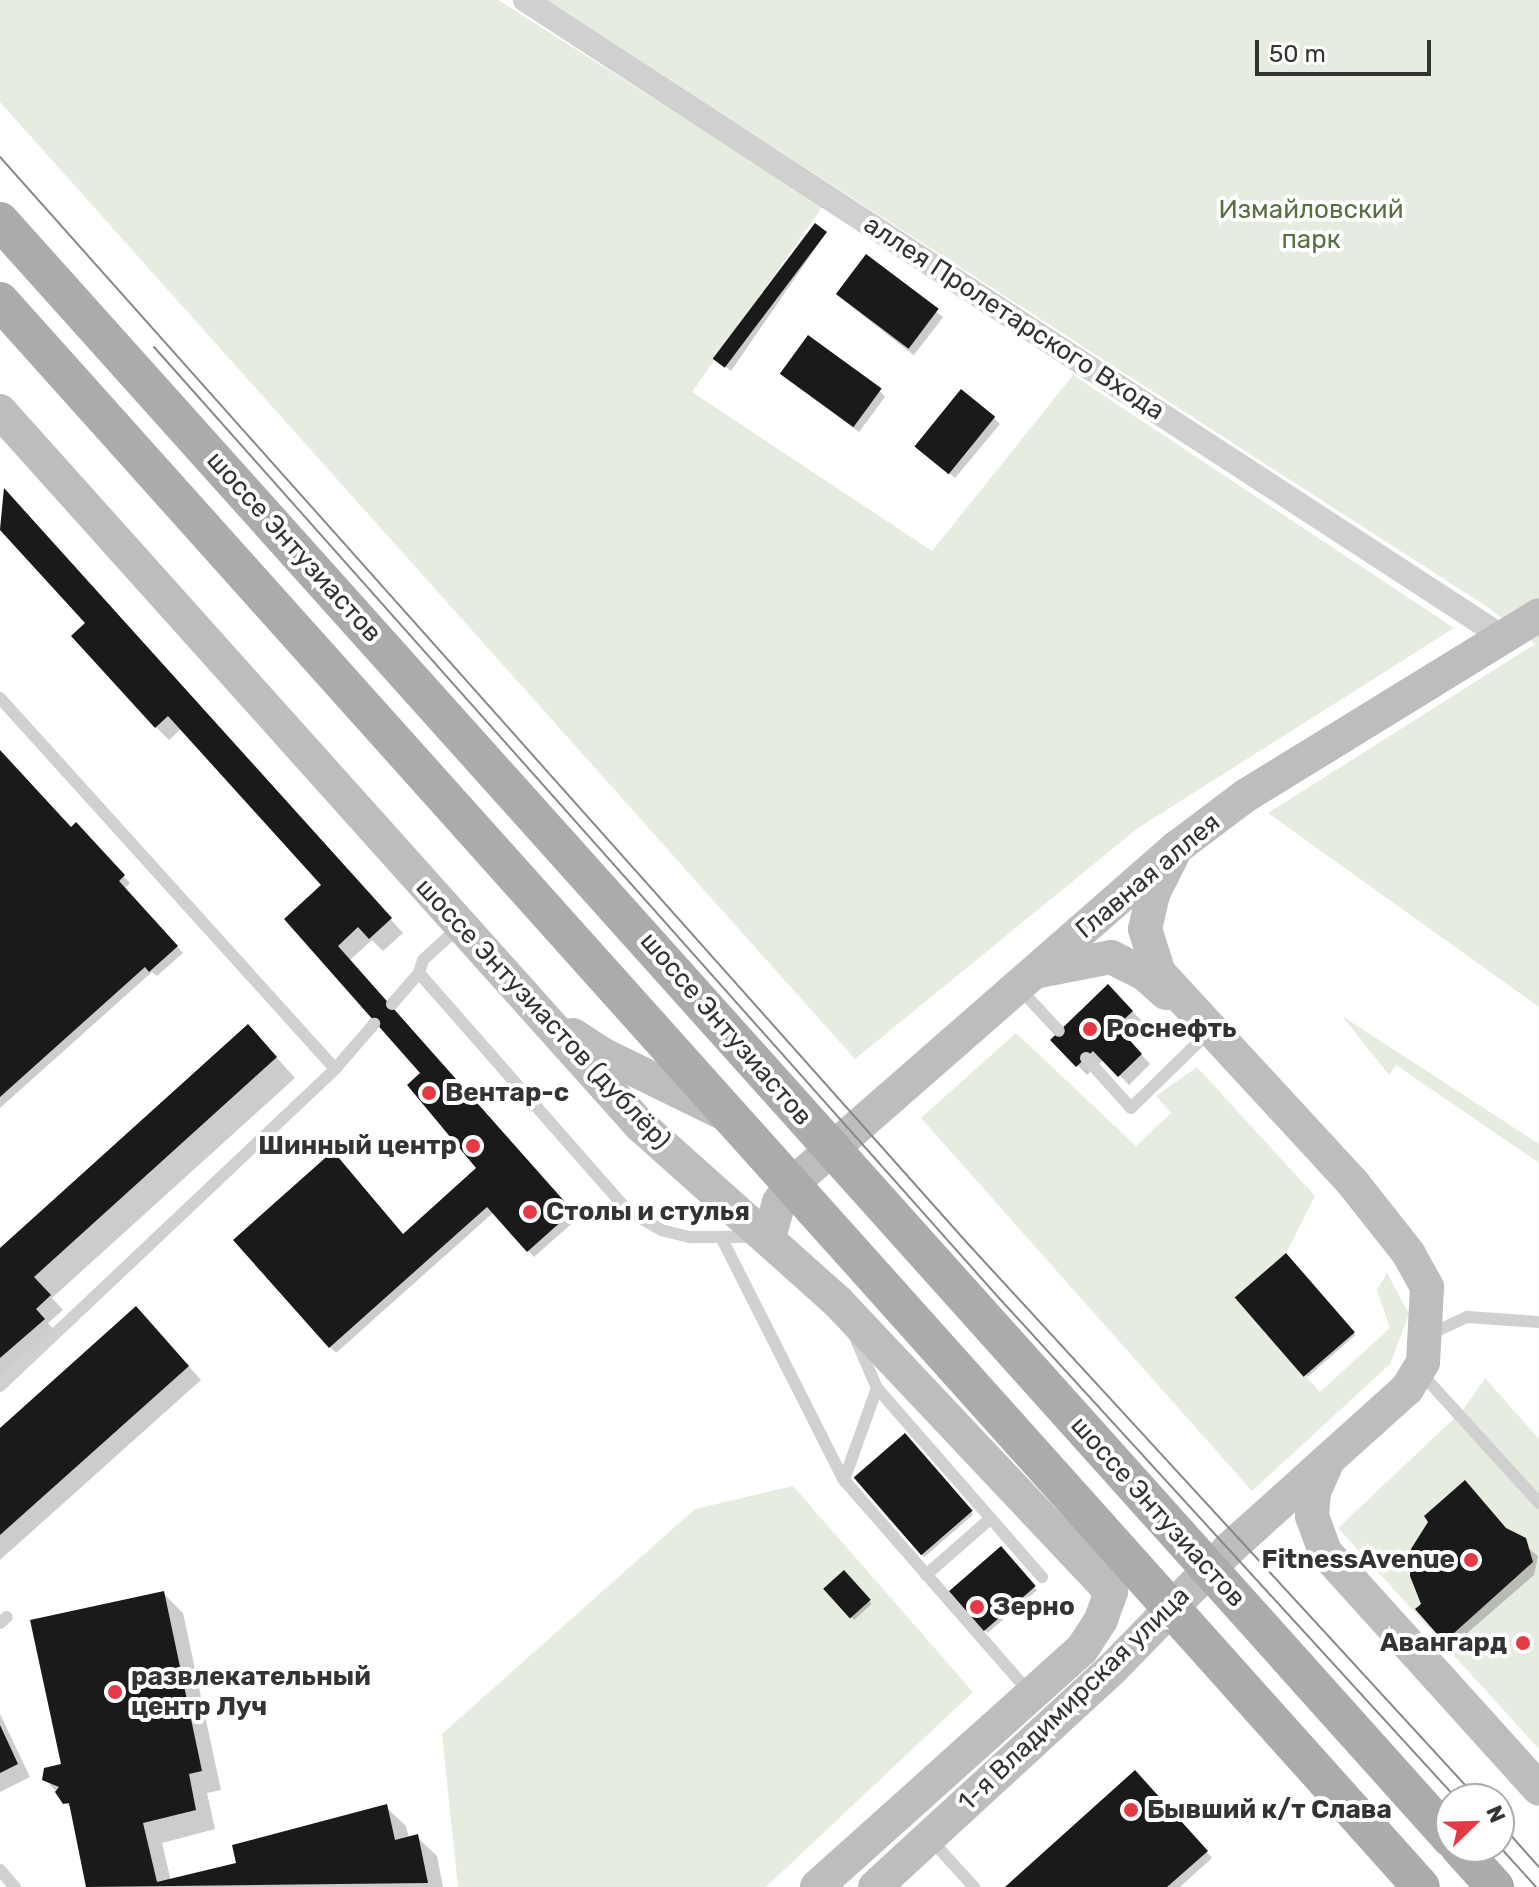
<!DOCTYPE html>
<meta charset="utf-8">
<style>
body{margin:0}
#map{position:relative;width:1539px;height:1887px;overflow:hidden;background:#fff;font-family:Rubik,sans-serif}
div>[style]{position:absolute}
.green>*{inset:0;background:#e6ecdf}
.shadow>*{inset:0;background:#0003;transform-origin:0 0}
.building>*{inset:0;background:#1a1a1a;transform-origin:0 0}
.lane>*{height:12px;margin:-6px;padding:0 6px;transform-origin:6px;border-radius:6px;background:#d0d0d0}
.street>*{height:24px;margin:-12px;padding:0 12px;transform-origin:12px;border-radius:12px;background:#d0d0d0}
.secondary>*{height:34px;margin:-17px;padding:0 17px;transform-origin:17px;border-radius:17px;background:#bdbdbd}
.primary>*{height:38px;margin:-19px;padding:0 19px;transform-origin:19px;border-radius:19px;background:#ababab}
.tram>*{height:2px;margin:-1px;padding:0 1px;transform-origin:1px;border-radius:1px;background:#888}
.dots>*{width:22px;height:22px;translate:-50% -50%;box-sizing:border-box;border:4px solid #fff;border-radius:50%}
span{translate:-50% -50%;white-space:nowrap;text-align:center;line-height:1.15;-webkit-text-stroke:8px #fff;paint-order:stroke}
.park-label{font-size:26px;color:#56703f}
.street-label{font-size:26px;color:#333}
.poi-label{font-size:26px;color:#333;font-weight:700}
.left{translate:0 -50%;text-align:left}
.right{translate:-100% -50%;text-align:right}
.north{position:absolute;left:1435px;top:1783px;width:80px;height:80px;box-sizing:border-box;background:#fff;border:2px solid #adadad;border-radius:50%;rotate:67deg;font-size:22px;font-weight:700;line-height:32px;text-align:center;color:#333}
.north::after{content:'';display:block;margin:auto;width:28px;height:36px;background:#e63946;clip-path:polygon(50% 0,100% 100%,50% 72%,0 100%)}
.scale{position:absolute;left:1255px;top:40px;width:176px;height:36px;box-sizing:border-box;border:4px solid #333;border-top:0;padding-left:10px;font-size:24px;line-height:28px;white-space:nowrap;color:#333;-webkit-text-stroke:6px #fff;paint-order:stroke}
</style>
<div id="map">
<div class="green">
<div style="clip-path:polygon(0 0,498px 0,823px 206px,692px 392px,932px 551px,1073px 375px,1454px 628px,1138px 828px,855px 1059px,0 102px)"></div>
<div style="clip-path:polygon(545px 0,1539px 0,1539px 1007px,1268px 813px,1535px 644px,1486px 606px)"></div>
<div style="clip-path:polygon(1342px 1016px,1539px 1144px,1539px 1163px,1396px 1065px,1389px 1075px)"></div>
<div style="clip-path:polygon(1016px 1033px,1136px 1146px,1171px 1113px,1156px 1096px,1197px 1067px,1315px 1196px,1286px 1253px,1235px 1298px,1320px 1392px,1390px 1328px,1377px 1290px,1387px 1273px,1409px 1314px,1390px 1364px,1252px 1491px,921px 1118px)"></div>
<div style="clip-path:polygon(1485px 1378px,1539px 1439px,1539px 1749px,1338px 1528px,1463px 1410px)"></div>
<div style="clip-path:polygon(793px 1486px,973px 1692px,766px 1887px,458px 1887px,442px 1734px,695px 1509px)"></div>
</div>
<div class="shadow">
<div style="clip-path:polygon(826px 233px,731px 371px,718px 361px)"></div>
<div style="left:866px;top:257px;width:98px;height:48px;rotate:38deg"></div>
<div style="clip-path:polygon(788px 379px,879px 390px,885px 397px,859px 432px)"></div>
<div style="clip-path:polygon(994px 418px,1000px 424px,955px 478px,923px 452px)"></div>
<div style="clip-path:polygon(4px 491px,403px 933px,383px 951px,372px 940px,350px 960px,578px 1218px,534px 1257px,494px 1212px,336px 1353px,330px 1347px,403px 1236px,479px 1168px,423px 1074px,286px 919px,323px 886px,182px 728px,169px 740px,156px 727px,87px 623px,0 527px)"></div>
<div style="clip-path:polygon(0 752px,71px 830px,76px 825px,130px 883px,124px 889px,183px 953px,157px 976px,152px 972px,0 1108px)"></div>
<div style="clip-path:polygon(1108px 987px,1142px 1021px,1125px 1037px,1150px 1064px,1129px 1085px,1104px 1059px,1087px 1075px,1053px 1040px)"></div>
<div style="clip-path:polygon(267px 1047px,295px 1078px,52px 1298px,63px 1310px,48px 1323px,57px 1333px,0 1383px,0 1256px)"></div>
<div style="left:1286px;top:1255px;width:106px;height:64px;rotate:49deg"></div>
<div style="clip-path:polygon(149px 1322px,201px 1380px,0 1560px,0 1431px)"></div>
<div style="left:905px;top:1436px;width:104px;height:65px;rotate:49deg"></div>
<div style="clip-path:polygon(1508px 1532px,1538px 1556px,1534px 1575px,1451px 1647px,1445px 1641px)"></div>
<div style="left:1000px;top:1548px;width:56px;height:65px;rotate:49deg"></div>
<div style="left:843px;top:1573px;width:42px;height:24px;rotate:47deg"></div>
<div style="clip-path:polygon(163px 1593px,183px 1613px,221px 1790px,207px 1793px,215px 1829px,162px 1843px,171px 1881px,239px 1864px,386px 1807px,406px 1826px,409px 1838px,417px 1837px,437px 1856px,443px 1887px,88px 1887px,73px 1811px,45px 1779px,63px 1765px)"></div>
<div style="clip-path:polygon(0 1714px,30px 1777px,0 1792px)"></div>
<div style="clip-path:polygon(1141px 1779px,1212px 1858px,1180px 1887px,1008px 1887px)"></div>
</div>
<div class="building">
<div style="left:815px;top:223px;width:15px;height:170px;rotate:37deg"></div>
<div style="left:866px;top:254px;width:91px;height:50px;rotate:37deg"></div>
<div style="left:808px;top:335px;width:91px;height:48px;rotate:36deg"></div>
<div style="left:961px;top:389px;width:44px;height:74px;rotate:39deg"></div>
<div style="clip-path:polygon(4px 488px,392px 918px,369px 939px,358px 927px,338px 946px,573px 1211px,527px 1252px,487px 1207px,329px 1348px,233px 1240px,333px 1151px,403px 1234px,476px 1168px,407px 1085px,420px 1073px,284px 919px,321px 885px,168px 716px,155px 728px,71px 636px,85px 623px,0 530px)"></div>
<div style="clip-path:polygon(0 750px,71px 827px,76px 822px,125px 875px,119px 881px,178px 946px,149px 972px,145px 967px,0 1097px)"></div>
<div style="clip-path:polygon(1108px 984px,1133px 1011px,1117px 1026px,1142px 1054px,1118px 1077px,1093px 1051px,1076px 1067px,1050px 1040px)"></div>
<div style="clip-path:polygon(248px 1024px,277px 1057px,34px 1277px,51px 1295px,36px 1309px,45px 1319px,0 1358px,0 1248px)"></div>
<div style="left:1286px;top:1253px;width:105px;height:68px;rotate:49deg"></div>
<div style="clip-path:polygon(136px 1306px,189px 1366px,0 1535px,0 1428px)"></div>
<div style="left:905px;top:1433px;width:103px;height:68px;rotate:49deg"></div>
<div style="clip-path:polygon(1465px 1480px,1506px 1528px,1526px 1538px,1533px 1562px,1444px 1642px,1415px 1609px,1421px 1604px,1410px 1576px,1411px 1549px,1428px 1522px,1424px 1516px)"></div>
<div style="left:1001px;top:1546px;width:53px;height:69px;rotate:49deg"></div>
<div style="left:844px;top:1570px;width:40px;height:28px;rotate:48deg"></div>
<div style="clip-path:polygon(164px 1591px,202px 1771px,189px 1774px,196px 1810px,143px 1823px,157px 1882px,236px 1863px,232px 1845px,387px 1804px,395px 1840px,418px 1834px,428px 1883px,86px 1887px,69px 1803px,63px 1804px,55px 1792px,59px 1787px,42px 1780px,44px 1768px,61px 1764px,30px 1620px)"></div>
<div style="clip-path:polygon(0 1725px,18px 1764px,0 1773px)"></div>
<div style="clip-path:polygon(1135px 1770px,1208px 1851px,1167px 1887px,1005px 1887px)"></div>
</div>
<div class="lane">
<div style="left:0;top:698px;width:500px;rotate:47.9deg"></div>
<div style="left:458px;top:928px;width:47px;rotate:137.6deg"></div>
<div style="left:423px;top:960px;width:14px;rotate:107deg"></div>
<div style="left:419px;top:973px;width:315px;rotate:48.7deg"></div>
<div style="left:627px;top:1210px;width:39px;rotate:30deg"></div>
<div style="left:661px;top:1230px;width:30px;rotate:14deg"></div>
<div style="left:690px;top:1237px;width:63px"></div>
<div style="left:1020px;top:989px;width:57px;rotate:47.1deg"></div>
<div style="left:392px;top:1004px;width:41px;rotate:-48.9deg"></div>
<div style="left:1086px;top:1058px;width:67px;rotate:48deg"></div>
<div style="left:1131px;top:1108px;width:109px;rotate:-44.3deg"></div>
<div style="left:721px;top:1237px;width:272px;rotate:63.2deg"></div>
<div style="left:1430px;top:1334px;width:41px;rotate:-24.7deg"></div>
<div style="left:1467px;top:1317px;width:72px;rotate:4deg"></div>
<div style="left:855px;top:1337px;width:56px;rotate:66.7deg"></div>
<div style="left:877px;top:1388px;width:98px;rotate:109.7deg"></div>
<div style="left:844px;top:1480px;width:284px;rotate:48.9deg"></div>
<div style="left:1420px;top:1372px;width:177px;rotate:47.7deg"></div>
<div style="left:0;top:1386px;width:461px;rotate:-43.4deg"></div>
<div style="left:335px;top:1069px;width:60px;rotate:-49.1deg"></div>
<div style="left:877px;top:1388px;width:251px;rotate:48.9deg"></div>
<div style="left:926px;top:1575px;width:86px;rotate:-41.2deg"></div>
<div style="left:0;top:1623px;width:9px;rotate:-41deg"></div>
<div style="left:931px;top:1840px;width:64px;rotate:47.5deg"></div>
<div style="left:0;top:1870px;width:23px;rotate:49deg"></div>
</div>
<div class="street">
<div style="left:525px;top:0;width:1167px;rotate:33.08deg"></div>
</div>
<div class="secondary">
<div style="left:0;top:411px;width:959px;rotate:48.13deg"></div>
<div style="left:640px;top:1125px;width:266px;rotate:41.8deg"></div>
<div style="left:838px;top:1302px;width:398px;rotate:46.7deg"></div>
<div style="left:1111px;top:1592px;width:30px;rotate:110deg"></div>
<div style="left:1101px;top:1620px;width:35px;rotate:123deg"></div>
<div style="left:1082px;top:1649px;width:356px;rotate:138.1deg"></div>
<div style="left:1039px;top:971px;width:73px;rotate:-11deg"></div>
<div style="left:1111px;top:957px;width:39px;rotate:27deg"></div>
<div style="left:1146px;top:975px;width:27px;rotate:42deg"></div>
<div style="left:573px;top:1035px;width:37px;rotate:33deg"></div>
<div style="left:604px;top:1055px;width:135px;rotate:26deg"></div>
<div style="left:769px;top:1237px;width:36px;rotate:-74deg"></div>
<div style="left:779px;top:1202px;width:22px;rotate:-54deg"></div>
<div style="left:792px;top:1184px;width:510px;rotate:-41.19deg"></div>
<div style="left:1176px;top:848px;width:86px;rotate:-37deg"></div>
<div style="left:1245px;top:796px;width:345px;rotate:-31.6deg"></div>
<div style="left:1326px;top:1465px;width:30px;rotate:114deg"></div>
<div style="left:1314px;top:1492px;width:24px;rotate:95deg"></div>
<div style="left:1312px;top:1516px;width:38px;rotate:70deg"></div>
<div style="left:1325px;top:1552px;width:319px;rotate:47.9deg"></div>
<div style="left:875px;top:1887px;width:322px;rotate:-42.6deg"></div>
<div style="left:1112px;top:1669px;width:168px;rotate:-45.7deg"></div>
<div style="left:1229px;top:1549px;width:239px;rotate:-42deg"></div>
<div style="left:1407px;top:1389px;width:31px;rotate:-59deg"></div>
<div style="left:1423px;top:1362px;width:75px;rotate:-86.9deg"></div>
<div style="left:1427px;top:1287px;width:38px;rotate:-119deg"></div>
<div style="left:1409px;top:1254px;width:90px;rotate:-128.3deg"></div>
<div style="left:1353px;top:1183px;width:286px;rotate:-132.7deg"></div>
<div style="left:1159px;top:973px;width:46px;rotate:-107.7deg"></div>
<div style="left:1145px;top:929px;width:36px;rotate:-77deg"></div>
<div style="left:1153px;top:894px;width:51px;rotate:-63.4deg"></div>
</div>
<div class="primary">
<div style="left:0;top:221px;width:2173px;rotate:48.11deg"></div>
<div style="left:0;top:301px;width:2129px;rotate:48.14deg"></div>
<div style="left:1459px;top:1847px;width:54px;rotate:48deg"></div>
</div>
<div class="tram">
<div style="left:0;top:157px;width:1458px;rotate:48.31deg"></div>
<div style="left:970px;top:1246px;width:751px;rotate:47.43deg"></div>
<div style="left:154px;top:347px;width:1272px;rotate:48.38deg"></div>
<div style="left:999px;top:1298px;width:679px;rotate:47.57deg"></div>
<div style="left:1499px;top:1822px;width:60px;rotate:48.4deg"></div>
<div style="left:1499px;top:1846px;width:55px;rotate:47.9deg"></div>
</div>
<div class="dots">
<div style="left:1090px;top:1029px;background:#e63946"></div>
<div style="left:429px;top:1093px;background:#e63946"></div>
<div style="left:473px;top:1146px;background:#e63946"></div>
<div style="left:530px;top:1212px;background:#e63946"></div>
<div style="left:1471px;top:1560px;background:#e63946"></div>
<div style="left:977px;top:1607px;background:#e63946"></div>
<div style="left:1523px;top:1643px;background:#e63946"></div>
<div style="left:115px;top:1692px;background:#e63946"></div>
<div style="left:1131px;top:1810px;background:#e63946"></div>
</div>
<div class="park-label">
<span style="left:1311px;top:225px">Измайловский<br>парк</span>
</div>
<div class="street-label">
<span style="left:1014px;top:318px;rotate:33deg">аллея Пролетарского Входа</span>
<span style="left:294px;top:547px;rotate:48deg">шоссе Энтузиастов</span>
<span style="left:1148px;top:876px;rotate:-40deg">Главная аллея</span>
<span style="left:543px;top:1014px;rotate:47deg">шоссе Энтузиастов (дублёр)</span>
<span style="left:726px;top:1029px;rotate:49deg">шоссе Энтузиастов</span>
<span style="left:1158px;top:1512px;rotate:48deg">шоссе Энтузиастов</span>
<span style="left:1074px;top:1699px;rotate:-44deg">1-я Владимирская улица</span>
</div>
<div class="poi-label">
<span class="left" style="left:1106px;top:1029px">Роснефть</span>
<span class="left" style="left:445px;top:1093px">Вентар-с</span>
<span class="right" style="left:457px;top:1146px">Шинный центр</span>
<span class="left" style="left:546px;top:1212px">Столы и стулья</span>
<span class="right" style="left:1455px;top:1560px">FitnessAvenue</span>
<span class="left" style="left:993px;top:1607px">Зерно</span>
<span class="right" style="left:1507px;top:1643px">Авангард</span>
<span class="left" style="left:131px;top:1692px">развлекательный<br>центр Луч</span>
<span class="left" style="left:1147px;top:1810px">Бывший к/т Слава</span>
</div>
<div class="north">N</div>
<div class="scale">50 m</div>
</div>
